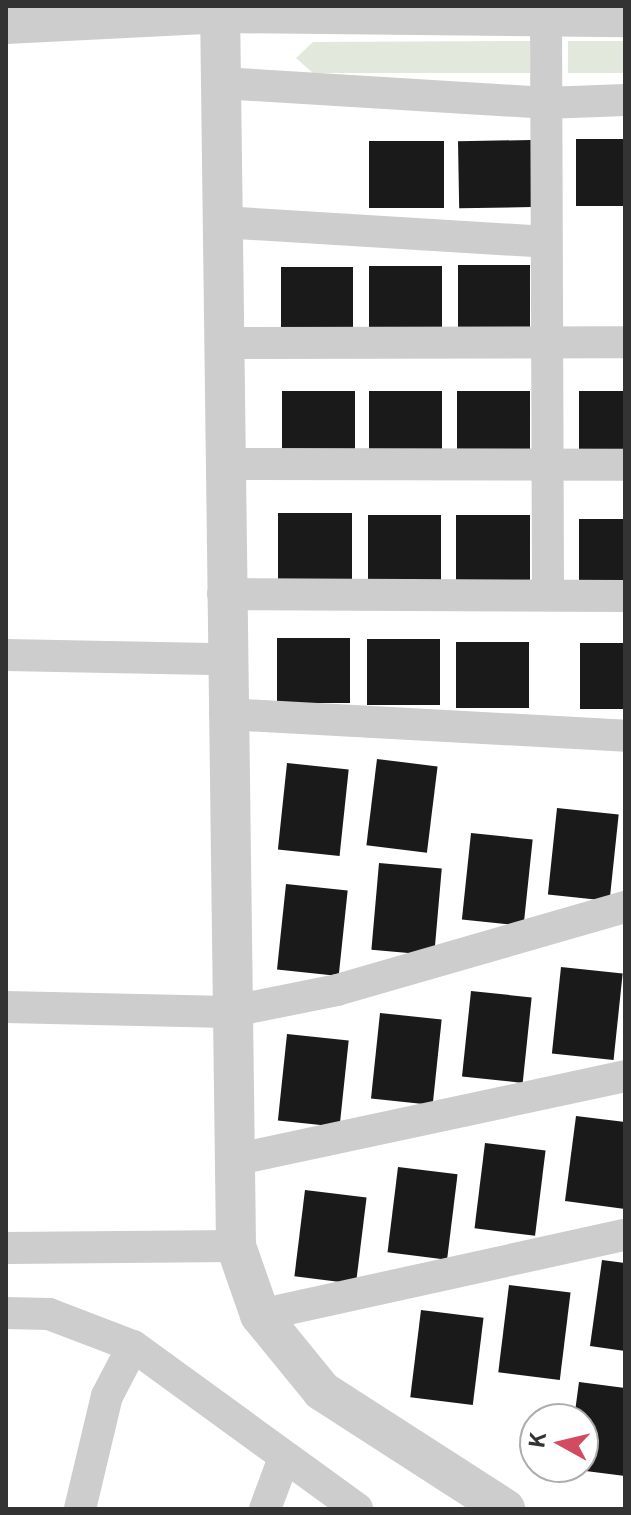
<!DOCTYPE html>
<style>
body{margin:0}
#map{position:relative;width:631px;height:1515px;overflow:hidden;background:#fff;font-family:"Public Sans",sans-serif}
div>[style]{position:absolute}
.green>*{inset:0;background:#e3e8dd;transform-origin:0 0}
.building>*{inset:0;background:#1a1a1a;transform-origin:0 0}
.minor>*{height:32px;margin:-16px;padding:0 16px;transform-origin:16px;border-radius:16px;background:#cdcdcd}
.tertiary>*{height:40px;margin:-20px;padding:0 20px;transform-origin:20px;border-radius:20px;background:#cdcdcd}
span{translate:-50% -50%;white-space:nowrap;text-align:center;line-height:1.15;-webkit-text-stroke:8px #fff;paint-order:stroke}
.frame{position:absolute;inset:0;border:8px solid #333;pointer-events:none}
.north{position:absolute;left:519px;top:1403px;width:80px;height:80px;box-sizing:border-box;background:#fff;border:2px solid #adadad;border-radius:50%;rotate:278deg;font-size:22px;font-weight:700;line-height:32px;text-align:center;color:#333}
.north::after{content:'';display:block;margin:auto;width:28px;height:36px;background:#d34b5e;clip-path:polygon(50% 0,100% 100%,50% 72%,0 100%)}
</style>
<div id="map">
<div class="green">
<div style="clip-path:polygon(530px 41px,530px 73px,313px 73px,296px 58px,313px 42px)"></div>
<div style="left:568px;top:41px;width:57px;height:32px"></div>
</div>
<div class="building">
<div style="left:576px;top:139px;width:49px;height:67px"></div>
<div style="left:531px;top:140px;width:67px;height:73px;rotate:89deg"></div>
<div style="left:369px;top:141px;width:75px;height:67px"></div>
<div style="left:530px;top:265px;width:66px;height:72px;rotate:90deg"></div>
<div style="left:369px;top:266px;width:73px;height:65px"></div>
<div style="left:281px;top:267px;width:72px;height:66px"></div>
<div style="left:282px;top:391px;width:73px;height:66px"></div>
<div style="left:369px;top:391px;width:73px;height:66px"></div>
<div style="left:457px;top:391px;width:73px;height:66px"></div>
<div style="left:625px;top:391px;width:66px;height:46px;rotate:90deg"></div>
<div style="left:352px;top:513px;width:66px;height:74px;rotate:90deg"></div>
<div style="left:368px;top:515px;width:73px;height:66px"></div>
<div style="left:530px;top:515px;width:66px;height:74px;rotate:90deg"></div>
<div style="left:579px;top:519px;width:46px;height:66px"></div>
<div style="left:350px;top:638px;width:65px;height:73px;rotate:90deg"></div>
<div style="left:440px;top:639px;width:66px;height:73px;rotate:90deg"></div>
<div style="left:456px;top:642px;width:73px;height:66px"></div>
<div style="left:580px;top:643px;width:45px;height:66px"></div>
<div style="left:377px;top:759px;width:61px;height:87px;rotate:7deg"></div>
<div style="left:287px;top:763px;width:62px;height:87px;rotate:6deg"></div>
<div style="left:557px;top:808px;width:62px;height:87px;rotate:6deg"></div>
<div style="left:471px;top:833px;width:62px;height:87px;rotate:6deg"></div>
<div style="left:379px;top:863px;width:63px;height:87px;rotate:5deg"></div>
<div style="left:286px;top:884px;width:62px;height:86px;rotate:6deg"></div>
<div style="left:561px;top:967px;width:62px;height:87px;rotate:6deg"></div>
<div style="left:471px;top:991px;width:61px;height:86px;rotate:6deg"></div>
<div style="left:380px;top:1013px;width:62px;height:86px;rotate:6deg"></div>
<div style="left:287px;top:1034px;width:62px;height:87px;rotate:6deg"></div>
<div style="clip-path:polygon(576px 1116px,625px 1122px,625px 1209px,565px 1201px)"></div>
<div style="left:485px;top:1143px;width:61px;height:86px;rotate:7deg"></div>
<div style="left:398px;top:1167px;width:60px;height:86px;rotate:7deg"></div>
<div style="left:305px;top:1190px;width:62px;height:87px;rotate:7deg"></div>
<div style="clip-path:polygon(602px 1260px,625px 1263px,625px 1351px,590px 1346px)"></div>
<div style="left:509px;top:1285px;width:62px;height:88px;rotate:7deg"></div>
<div style="left:421px;top:1310px;width:63px;height:88px;rotate:7deg"></div>
<div style="clip-path:polygon(579px 1382px,625px 1388px,625px 1476px,570px 1469px,583px 1467px,583px 1419px,574px 1419px)"></div>
</div>
<div class="minor">
<div style="left:546px;top:15px;width:580px;rotate:89.8deg"></div>
<div style="left:221px;top:83px;width:326px;rotate:3.5deg"></div>
<div style="left:546px;top:103px;width:79px;rotate:-2.2deg"></div>
<div style="left:221px;top:222px;width:326px;rotate:3.5deg"></div>
<div style="left:222px;top:343px;width:403px;rotate:-0.1deg"></div>
<div style="left:223px;top:464px;width:402px;rotate:0.1deg"></div>
<div style="left:223px;top:594px;width:402px;rotate:0.3deg"></div>
<div style="left:6px;top:655px;width:217px;rotate:1.1deg"></div>
<div style="left:225px;top:714px;width:401px;rotate:3.1deg"></div>
<div style="left:6px;top:1007px;width:222px;rotate:1.3deg"></div>
<div style="left:228px;top:1012px;width:111px;rotate:-11.4deg"></div>
<div style="left:337px;top:990px;width:300px;rotate:-16.1deg"></div>
<div style="left:234px;top:1160px;width:400px;rotate:-12.1deg"></div>
<div style="left:6px;top:1248px;width:230px;rotate:-0.5deg"></div>
<div style="left:6px;top:1313px;width:43px;rotate:1.3deg"></div>
<div style="left:49px;top:1314px;width:90px;rotate:20.9deg"></div>
<div style="left:133px;top:1346px;width:277px;rotate:36deg"></div>
<div style="left:260px;top:1315px;width:374px;rotate:-12.4deg"></div>
<div style="left:80px;top:1509px;width:116px;rotate:-76.6deg"></div>
<div style="left:107px;top:1396px;width:56px;rotate:-62.5deg"></div>
<div style="left:265px;top:1509px;width:54px;rotate:-69.6deg"></div>
</div>
<div class="tertiary">
<div style="left:220px;top:6px;width:1240px;rotate:89.26deg"></div>
<div style="left:236px;top:1246px;width:73px;rotate:70.8deg"></div>
<div style="left:260px;top:1315px;width:98px;rotate:50.8deg"></div>
<div style="left:322px;top:1391px;width:218px;rotate:32.8deg"></div>
<div style="left:6px;top:24px;width:214px;rotate:-2.9deg"></div>
<div style="left:220px;top:13px;width:405px;rotate:0.6deg"></div>
</div>
<div class="frame"></div>
<div class="north">K</div>
</div>
